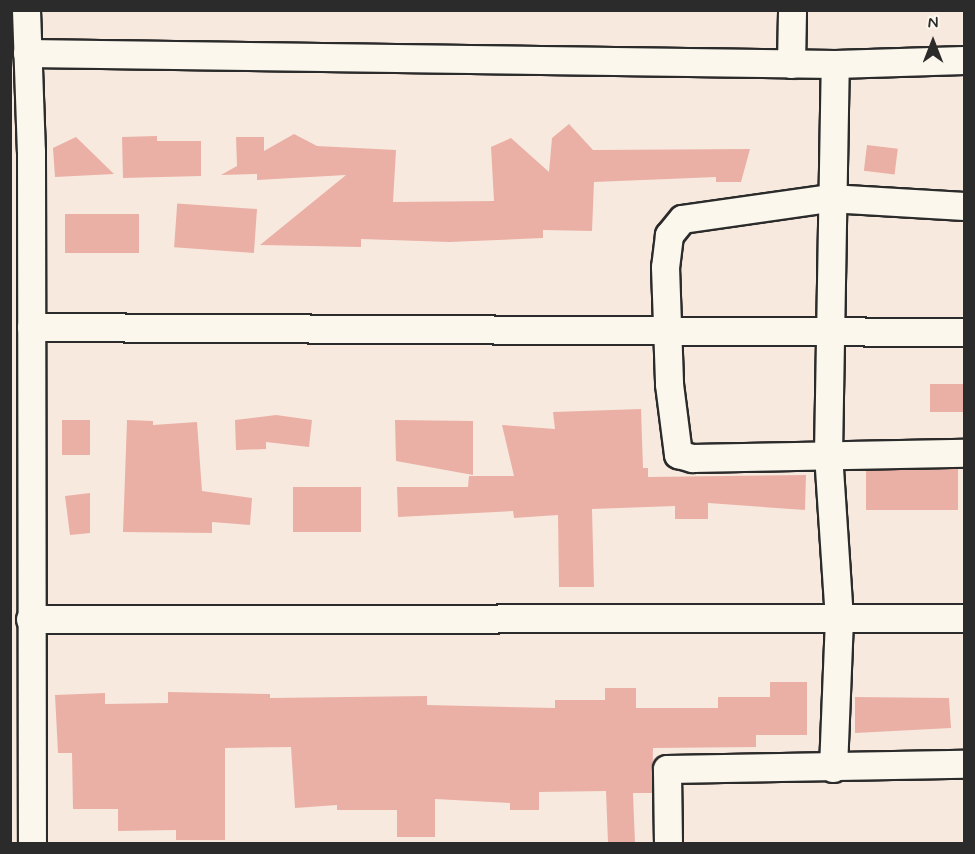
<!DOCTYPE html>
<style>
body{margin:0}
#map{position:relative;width:975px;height:854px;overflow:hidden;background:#f8e9de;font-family:Mynerve,sans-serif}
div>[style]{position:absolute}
.building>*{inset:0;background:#eab0a6;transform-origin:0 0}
.roads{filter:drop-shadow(2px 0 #2b2b2b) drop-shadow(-2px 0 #2b2b2b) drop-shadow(0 2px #2b2b2b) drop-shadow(0 -2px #2b2b2b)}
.minor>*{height:27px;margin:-13.5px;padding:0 13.5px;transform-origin:13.5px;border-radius:13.5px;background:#fbf7ec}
span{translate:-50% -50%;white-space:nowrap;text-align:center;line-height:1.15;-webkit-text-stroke:5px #fbf7ec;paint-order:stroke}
.frame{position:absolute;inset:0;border:12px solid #2b2b2b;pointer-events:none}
.north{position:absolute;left:903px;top:12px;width:60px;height:60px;-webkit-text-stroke:4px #fbf7ec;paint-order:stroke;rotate:0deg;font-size:16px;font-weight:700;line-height:24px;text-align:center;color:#2b2b2b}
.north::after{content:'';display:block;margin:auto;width:21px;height:27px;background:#2b2b2b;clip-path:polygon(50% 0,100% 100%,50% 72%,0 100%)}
</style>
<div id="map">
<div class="building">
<div style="clip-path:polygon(569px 124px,593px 150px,750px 149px,741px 182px,716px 182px,716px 177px,594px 182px,592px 231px,543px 230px,543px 238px,449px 242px,361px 239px,361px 247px,260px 245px,346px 175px,257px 180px,257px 174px,221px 175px,237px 166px,236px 137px,264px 137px,264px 151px,294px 134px,317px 146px,396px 150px,393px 202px,494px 201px,491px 147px,511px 138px,549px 172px,552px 138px)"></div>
<div style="clip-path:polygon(157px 136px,157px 141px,201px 141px,201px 176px,123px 178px,122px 137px)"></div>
<div style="clip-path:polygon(76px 137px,114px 174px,55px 177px,53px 148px)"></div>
<div style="left:867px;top:145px;width:31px;height:26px;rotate:7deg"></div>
<div style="left:257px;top:209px;width:44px;height:80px;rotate:94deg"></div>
<div style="left:65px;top:214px;width:74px;height:39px"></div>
<div style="left:964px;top:384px;width:28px;height:34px;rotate:90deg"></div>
<div style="clip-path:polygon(641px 409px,643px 468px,648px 468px,648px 477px,806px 475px,805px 510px,708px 503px,708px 519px,675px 519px,675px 506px,592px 509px,594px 587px,559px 587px,558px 515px,514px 518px,513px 511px,398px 517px,397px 487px,468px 487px,469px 476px,514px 476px,502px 425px,555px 429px,553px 412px)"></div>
<div style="clip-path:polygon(276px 415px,312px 420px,309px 447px,266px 442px,266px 449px,236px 450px,235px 420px)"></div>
<div style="left:62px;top:420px;width:28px;height:35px"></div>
<div style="clip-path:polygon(127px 420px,153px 421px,153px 425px,197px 422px,202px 491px,252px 498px,250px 525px,212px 522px,212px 533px,123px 532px)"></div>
<div style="clip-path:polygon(395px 420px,473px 421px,473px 475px,396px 461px)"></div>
<div style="left:958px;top:469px;width:41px;height:92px;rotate:90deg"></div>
<div style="left:293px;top:487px;width:68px;height:45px"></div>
<div style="clip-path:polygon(90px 493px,90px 533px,70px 535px,65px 496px)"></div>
<div style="clip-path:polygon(770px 682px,807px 682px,807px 735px,756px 735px,756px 747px,653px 748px,652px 793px,633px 793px,635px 843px,608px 843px,606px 791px,539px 792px,539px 810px,510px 810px,510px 803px,435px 799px,435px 837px,397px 837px,397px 810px,337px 810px,337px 805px,295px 808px,291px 747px,225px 748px,225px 840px,176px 840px,176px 830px,118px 831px,118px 809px,73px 809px,72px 753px,58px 753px,55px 695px,105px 693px,105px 704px,168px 703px,168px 692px,270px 694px,270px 698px,427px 696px,427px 705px,555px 708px,555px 700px,605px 700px,605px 688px,636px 688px,636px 708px,718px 708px,718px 697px,770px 697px)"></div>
<div style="clip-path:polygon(855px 697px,949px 698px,951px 728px,855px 733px)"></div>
</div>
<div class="roads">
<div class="minor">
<div style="left:26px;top:10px;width:141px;rotate:88deg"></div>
<div style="left:31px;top:151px;width:693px;rotate:89.92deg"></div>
<div style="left:27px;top:53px;width:808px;rotate:0.78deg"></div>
<div style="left:835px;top:64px;width:129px;rotate:-1.8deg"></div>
<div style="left:791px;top:64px;width:54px;rotate:-88.9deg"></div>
<div style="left:964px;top:206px;width:135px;rotate:-176.6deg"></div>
<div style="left:829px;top:198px;width:148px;rotate:171.9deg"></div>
<div style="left:682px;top:219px;width:21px;rotate:129deg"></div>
<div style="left:669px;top:235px;width:32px;rotate:97deg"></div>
<div style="left:665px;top:267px;width:117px;rotate:88deg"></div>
<div style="left:669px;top:384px;width:71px;rotate:82.7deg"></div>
<div style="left:678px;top:454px;width:15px;rotate:16deg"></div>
<div style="left:692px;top:458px;width:272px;rotate:-1.1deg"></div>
<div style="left:31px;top:327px;width:933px;rotate:0.31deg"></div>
<div style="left:30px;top:619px;width:934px;rotate:-0.06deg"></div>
<div style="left:833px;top:768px;width:149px;rotate:-87.7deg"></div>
<div style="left:839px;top:619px;width:165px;rotate:-93.8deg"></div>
<div style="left:828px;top:454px;width:390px;rotate:-89deg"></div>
<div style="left:668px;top:844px;width:75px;rotate:-90.8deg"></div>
<div style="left:667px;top:769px;width:297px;rotate:-1deg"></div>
</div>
</div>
<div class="frame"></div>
<div class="north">N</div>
</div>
